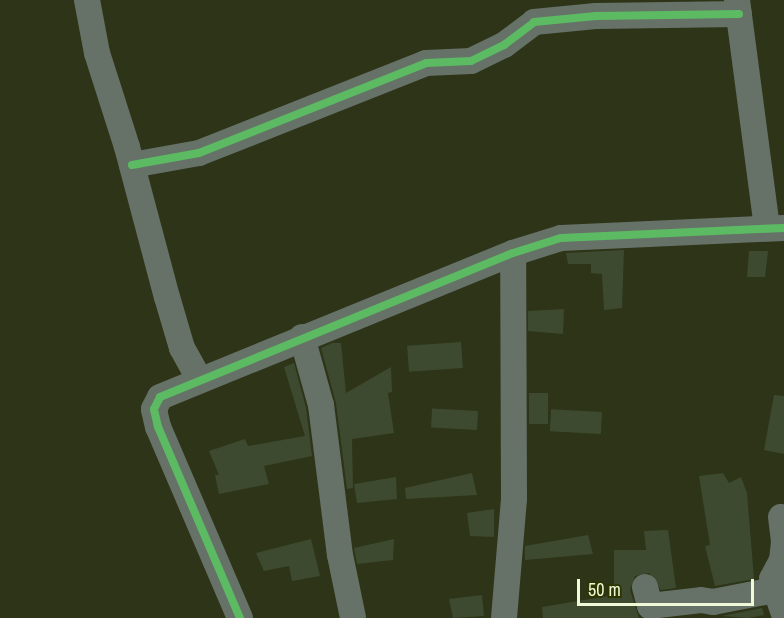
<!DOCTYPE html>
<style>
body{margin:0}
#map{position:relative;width:784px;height:618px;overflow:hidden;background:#2e3417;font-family:"Archivo Narrow",sans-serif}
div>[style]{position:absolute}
.building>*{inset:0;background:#3d4a2f;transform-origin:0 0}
.minor>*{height:26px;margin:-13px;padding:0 13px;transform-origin:13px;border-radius:13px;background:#667167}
.cycleway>*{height:8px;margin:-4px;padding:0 4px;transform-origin:4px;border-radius:4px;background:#5cba63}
span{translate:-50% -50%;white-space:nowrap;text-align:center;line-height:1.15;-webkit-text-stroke:6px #2d3500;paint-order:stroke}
.scale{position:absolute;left:577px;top:579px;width:177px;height:27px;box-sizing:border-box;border:3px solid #f0f9d7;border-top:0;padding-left:8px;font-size:18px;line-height:21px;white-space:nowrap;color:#f0f9d7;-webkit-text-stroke:4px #2d3500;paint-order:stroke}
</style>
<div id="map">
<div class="building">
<div style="clip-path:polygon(624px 250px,622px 308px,604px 310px,602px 274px,591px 273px,591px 264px,568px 264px,566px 253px)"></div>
<div style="clip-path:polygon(749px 251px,768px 251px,765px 277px,747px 277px)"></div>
<div style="clip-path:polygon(564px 309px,563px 334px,528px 331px,528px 311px)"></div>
<div style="left:461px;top:342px;width:26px;height:54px;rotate:86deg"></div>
<div style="clip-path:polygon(332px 343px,341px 343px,346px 393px,391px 367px,392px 392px,388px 393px,394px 433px,352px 439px,353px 488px,347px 489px,336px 403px,321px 348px)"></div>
<div style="clip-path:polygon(294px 363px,306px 408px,312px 456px,264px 466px,269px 484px,219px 494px,215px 475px,219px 475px,209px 451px,245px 439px,248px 446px,305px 436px,284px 367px)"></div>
<div style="left:529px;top:393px;width:19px;height:31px"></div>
<div style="clip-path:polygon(774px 395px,784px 396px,784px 454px,764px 450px)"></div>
<div style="left:478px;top:411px;width:19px;height:46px;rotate:93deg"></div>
<div style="left:602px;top:412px;width:22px;height:51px;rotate:93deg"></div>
<div style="clip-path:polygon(472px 473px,477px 495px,406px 499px,405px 488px)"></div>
<div style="clip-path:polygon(723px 473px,729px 483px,741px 477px,747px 493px,754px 579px,715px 586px,705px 546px,710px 545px,699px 476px)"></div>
<div style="clip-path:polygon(396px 477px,397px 499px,357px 503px,354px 484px)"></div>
<div style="clip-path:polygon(494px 509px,494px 537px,470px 536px,467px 513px)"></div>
<div style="clip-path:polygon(668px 530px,676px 588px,661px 590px,649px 573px,635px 576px,630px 590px,639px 618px,543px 618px,542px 607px,614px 595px,614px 550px,646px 550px,644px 531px)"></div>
<div style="clip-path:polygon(588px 535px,593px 554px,525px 560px,525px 546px)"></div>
<div style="clip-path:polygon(311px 539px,320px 576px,292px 581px,289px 566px,264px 571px,256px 553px)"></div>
<div style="clip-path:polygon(394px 539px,393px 560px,357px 564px,354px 548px)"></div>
<div style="clip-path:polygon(482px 595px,484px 616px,453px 618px,449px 599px)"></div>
<div style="clip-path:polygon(762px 608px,764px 615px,748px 618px,722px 616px)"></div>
</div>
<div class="minor">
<div style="left:87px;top:0;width:54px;rotate:79.3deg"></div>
<div style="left:97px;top:53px;width:99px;rotate:72.3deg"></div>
<div style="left:127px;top:147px;width:155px;rotate:75.1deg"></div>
<div style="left:167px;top:297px;width:53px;rotate:73.6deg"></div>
<div style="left:182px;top:348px;width:35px;rotate:61deg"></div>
<div style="left:737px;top:0;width:230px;rotate:82.5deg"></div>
<div style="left:132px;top:165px;width:68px;rotate:-10.2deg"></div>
<div style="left:199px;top:153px;width:244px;rotate:-21.6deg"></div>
<div style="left:426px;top:63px;width:45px;rotate:-2.5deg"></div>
<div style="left:471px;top:61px;width:37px;rotate:-26deg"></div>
<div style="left:504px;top:45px;width:38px;rotate:-37deg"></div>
<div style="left:534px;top:22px;width:62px;rotate:-5.5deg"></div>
<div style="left:596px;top:16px;width:143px;rotate:-0.8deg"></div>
<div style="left:302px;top:337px;width:71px;rotate:74.4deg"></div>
<div style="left:321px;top:405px;width:151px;rotate:82.8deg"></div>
<div style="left:340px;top:555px;width:64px;rotate:78.3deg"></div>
<div style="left:781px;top:517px;width:25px;rotate:83deg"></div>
<div style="left:784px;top:542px;width:18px;rotate:96deg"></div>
<div style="left:782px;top:560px;width:21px;rotate:118deg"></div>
<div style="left:772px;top:579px;width:37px;rotate:71deg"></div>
<div style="left:645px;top:587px;width:20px;rotate:75deg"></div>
<div style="left:650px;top:606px;width:51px;rotate:-6.7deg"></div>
<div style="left:701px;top:600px;width:12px;rotate:9deg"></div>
<div style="left:713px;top:602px;width:63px;rotate:-11deg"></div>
<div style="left:240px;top:618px;width:208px;rotate:-113.2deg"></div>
<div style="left:158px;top:427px;width:18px;rotate:-103deg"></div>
<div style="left:154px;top:409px;width:13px;rotate:-63deg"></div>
<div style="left:160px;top:397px;width:381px;rotate:-22.2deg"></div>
<div style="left:513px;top:253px;width:50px;rotate:-17.4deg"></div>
<div style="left:561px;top:238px;width:223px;rotate:-2.6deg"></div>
<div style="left:504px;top:618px;width:120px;rotate:-85.2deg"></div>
<div style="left:514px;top:498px;width:245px;rotate:-90.2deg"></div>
</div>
<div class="cycleway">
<div style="left:132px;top:165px;width:68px;rotate:-10.2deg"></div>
<div style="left:199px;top:153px;width:244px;rotate:-21.6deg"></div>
<div style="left:426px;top:63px;width:45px;rotate:-2.5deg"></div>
<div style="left:471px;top:61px;width:37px;rotate:-26deg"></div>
<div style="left:504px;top:45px;width:38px;rotate:-37deg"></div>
<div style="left:534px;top:22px;width:62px;rotate:-5.5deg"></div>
<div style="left:596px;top:16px;width:143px;rotate:-0.8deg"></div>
<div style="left:240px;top:618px;width:208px;rotate:-113.2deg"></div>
<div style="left:158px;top:427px;width:18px;rotate:-103deg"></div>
<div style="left:154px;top:409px;width:13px;rotate:-63deg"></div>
<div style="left:160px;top:397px;width:381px;rotate:-22.2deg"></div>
<div style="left:513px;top:253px;width:50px;rotate:-17.4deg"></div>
<div style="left:561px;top:238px;width:223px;rotate:-2.6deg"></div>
</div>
<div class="scale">50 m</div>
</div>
